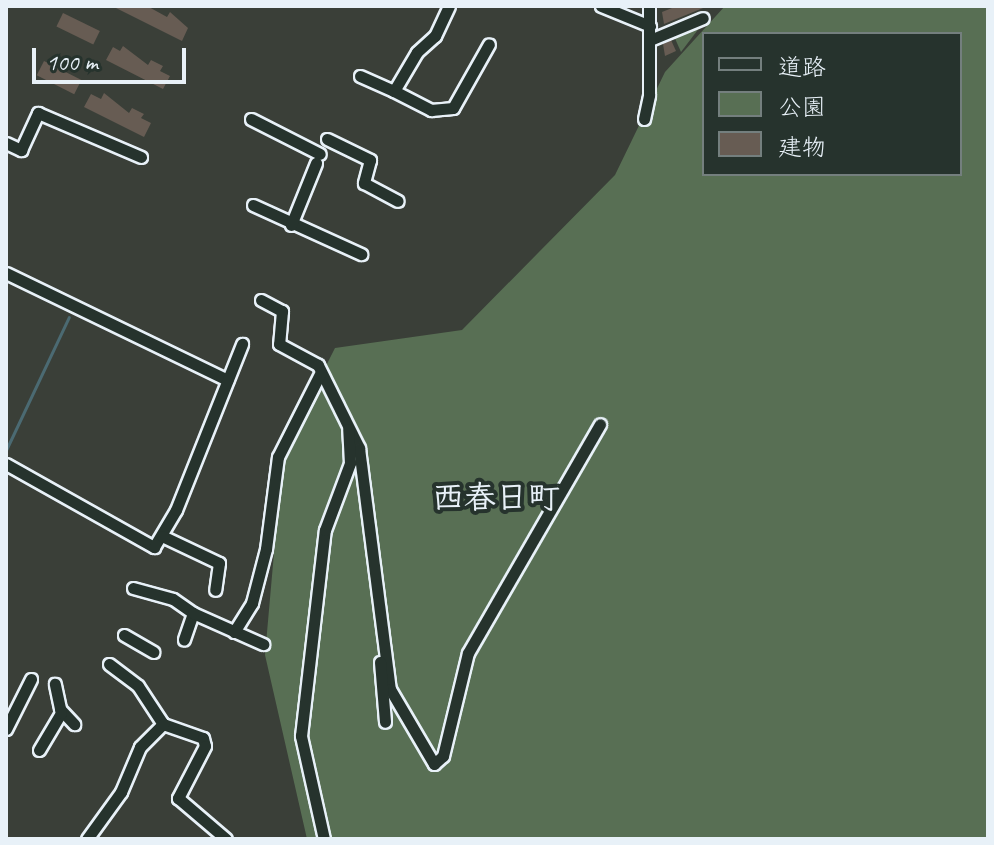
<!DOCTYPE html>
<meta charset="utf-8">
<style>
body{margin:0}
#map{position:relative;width:994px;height:845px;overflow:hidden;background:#3a3f38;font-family:Caveat,"Klee One",sans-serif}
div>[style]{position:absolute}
.green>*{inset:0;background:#586f54}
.stream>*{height:3px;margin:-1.5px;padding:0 1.5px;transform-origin:1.5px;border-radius:1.5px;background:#4b6a72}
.building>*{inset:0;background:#675c53;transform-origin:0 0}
.roads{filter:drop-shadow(2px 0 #e8f1f8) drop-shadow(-2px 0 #e8f1f8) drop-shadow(0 2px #e8f1f8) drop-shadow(0 -2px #e8f1f8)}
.minor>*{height:11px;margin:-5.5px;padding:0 5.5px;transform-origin:5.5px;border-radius:5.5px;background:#26332d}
span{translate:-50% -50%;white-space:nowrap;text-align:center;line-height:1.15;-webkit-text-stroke:8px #26332d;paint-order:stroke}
.quarter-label{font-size:32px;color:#e8f1f8;font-weight:700}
.frame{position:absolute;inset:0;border:8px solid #e8f1f8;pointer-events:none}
.legend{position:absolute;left:702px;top:32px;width:260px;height:144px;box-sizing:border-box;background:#26332d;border:2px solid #747f7e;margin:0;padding:10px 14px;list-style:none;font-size:24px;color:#e8f1f8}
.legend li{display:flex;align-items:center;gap:16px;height:40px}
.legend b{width:40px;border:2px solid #747f7e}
.scale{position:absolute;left:32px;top:48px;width:154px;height:36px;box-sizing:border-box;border:4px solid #e8f1f8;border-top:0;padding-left:10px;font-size:24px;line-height:28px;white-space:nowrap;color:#e8f1f8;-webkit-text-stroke:6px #26332d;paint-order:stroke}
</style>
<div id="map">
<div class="green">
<div style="clip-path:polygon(evenodd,725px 6px,988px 6px,988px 839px,307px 839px,265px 655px,283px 451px,335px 348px,462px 330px,615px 175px,665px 72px,725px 6px,704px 34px,960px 34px,960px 174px,704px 174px,704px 34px)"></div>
<div style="clip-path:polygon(703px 23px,681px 52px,673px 34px)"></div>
</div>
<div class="stream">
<div style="left:6px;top:450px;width:147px;rotate:-64.7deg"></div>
</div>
<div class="building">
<div style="clip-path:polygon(112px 6px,147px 6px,167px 17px,170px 12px,188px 28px,182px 41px)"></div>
<div style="clip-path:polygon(677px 6px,708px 6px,664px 24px,662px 12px)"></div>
<div style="left:63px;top:13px;width:41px;height:15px;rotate:26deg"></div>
<div style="clip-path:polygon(671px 40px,676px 51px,665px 56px,663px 44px)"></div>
<div style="clip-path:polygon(123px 46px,148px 65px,151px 60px,163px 66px,160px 71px,170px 76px,163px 89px,106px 60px,113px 47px,120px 51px)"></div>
<div style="left:44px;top:61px;width:42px;height:16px;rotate:27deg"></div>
<div style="clip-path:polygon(104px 93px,129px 113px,132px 108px,144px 114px,141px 118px,151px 123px,144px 137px,84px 107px,91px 94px,101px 99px)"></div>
</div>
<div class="roads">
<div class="minor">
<div style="left:601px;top:6px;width:53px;rotate:22.2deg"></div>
<div style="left:650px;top:40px;width:57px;rotate:-22.5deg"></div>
<div style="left:360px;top:76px;width:37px;rotate:24deg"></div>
<div style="left:394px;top:91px;width:45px;rotate:-59.5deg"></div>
<div style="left:417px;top:52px;width:24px;rotate:-42deg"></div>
<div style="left:435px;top:36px;width:33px;rotate:-65deg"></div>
<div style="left:394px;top:91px;width:42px;rotate:27.2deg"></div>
<div style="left:431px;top:110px;width:22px;rotate:-5deg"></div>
<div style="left:453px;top:108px;width:73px;rotate:-60.6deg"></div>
<div style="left:251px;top:119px;width:77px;rotate:26.9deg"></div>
<div style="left:644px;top:119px;width:25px;rotate:-78deg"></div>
<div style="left:649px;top:95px;width:89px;rotate:-90deg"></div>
<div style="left:327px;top:139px;width:48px;rotate:26deg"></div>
<div style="left:370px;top:160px;width:24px;rotate:105deg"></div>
<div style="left:364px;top:183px;width:38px;rotate:28deg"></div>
<div style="left:6px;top:143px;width:17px;rotate:25deg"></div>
<div style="left:21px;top:150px;width:41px;rotate:-65.3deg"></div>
<div style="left:38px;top:113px;width:112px;rotate:23.1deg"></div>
<div style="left:253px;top:205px;width:119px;rotate:24.4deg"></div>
<div style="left:291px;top:225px;width:67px;rotate:-68deg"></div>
<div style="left:6px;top:273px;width:246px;rotate:25.8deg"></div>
<div style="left:261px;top:300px;width:24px;rotate:28deg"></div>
<div style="left:282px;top:311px;width:33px;rotate:95deg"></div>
<div style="left:279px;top:344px;width:44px;rotate:28.3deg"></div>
<div style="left:318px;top:365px;width:93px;rotate:63.7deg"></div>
<div style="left:359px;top:448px;width:243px;rotate:82.7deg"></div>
<div style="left:390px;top:689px;width:87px;rotate:59.6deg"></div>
<div style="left:434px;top:764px;width:12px;rotate:-42deg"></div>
<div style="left:443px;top:756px;width:106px;rotate:-76.4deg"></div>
<div style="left:468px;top:653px;width:264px;rotate:-60deg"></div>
<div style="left:6px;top:464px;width:170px;rotate:29.3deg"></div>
<div style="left:154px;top:547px;width:43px;rotate:-59.3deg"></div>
<div style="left:176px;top:510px;width:179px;rotate:-68.3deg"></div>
<div style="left:162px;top:536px;width:63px;rotate:25.3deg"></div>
<div style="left:219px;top:563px;width:27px;rotate:98deg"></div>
<div style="left:133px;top:588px;width:41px;rotate:15.4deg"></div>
<div style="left:173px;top:599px;width:24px;rotate:35deg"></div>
<div style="left:193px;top:613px;width:28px;rotate:109deg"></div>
<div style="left:193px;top:613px;width:77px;rotate:23.9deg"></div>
<div style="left:234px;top:632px;width:34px;rotate:-58deg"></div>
<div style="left:252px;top:603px;width:56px;rotate:-75.5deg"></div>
<div style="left:266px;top:549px;width:93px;rotate:-82.6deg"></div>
<div style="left:278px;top:457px;width:95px;rotate:-63.2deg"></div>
<div style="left:124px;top:635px;width:34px;rotate:30deg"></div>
<div style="left:380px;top:662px;width:60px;rotate:85.2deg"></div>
<div style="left:109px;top:664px;width:36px;rotate:37deg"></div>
<div style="left:138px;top:686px;width:45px;rotate:56.7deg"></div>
<div style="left:163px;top:724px;width:42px;rotate:19.3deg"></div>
<div style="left:203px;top:738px;width:8px;rotate:76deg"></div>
<div style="left:205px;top:746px;width:59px;rotate:117.4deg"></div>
<div style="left:178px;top:798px;width:63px;rotate:40.5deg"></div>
<div style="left:60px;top:709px;width:21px;rotate:47deg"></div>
<div style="left:6px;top:729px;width:56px;rotate:-63.4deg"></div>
<div style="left:39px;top:750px;width:43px;rotate:-59.3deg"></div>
<div style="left:61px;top:713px;width:30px;rotate:-102deg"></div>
<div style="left:87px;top:839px;width:58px;rotate:-54.1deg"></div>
<div style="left:121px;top:792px;width:49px;rotate:-67.1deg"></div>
<div style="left:140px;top:747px;width:33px;rotate:-45deg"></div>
<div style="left:324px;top:839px;width:106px;rotate:-102.6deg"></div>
<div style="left:301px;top:736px;width:207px;rotate:-83.4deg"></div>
<div style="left:325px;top:530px;width:72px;rotate:-69.5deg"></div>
<div style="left:350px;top:463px;width:34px;rotate:-93deg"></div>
</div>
</div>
<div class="quarter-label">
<span style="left:496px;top:498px">西春日町</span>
</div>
<div class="frame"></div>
<ul class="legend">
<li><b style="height:10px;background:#26332d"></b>道路</li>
<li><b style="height:22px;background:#586f54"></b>公園</li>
<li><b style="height:22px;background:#675c53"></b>建物</li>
</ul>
<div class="scale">100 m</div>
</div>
